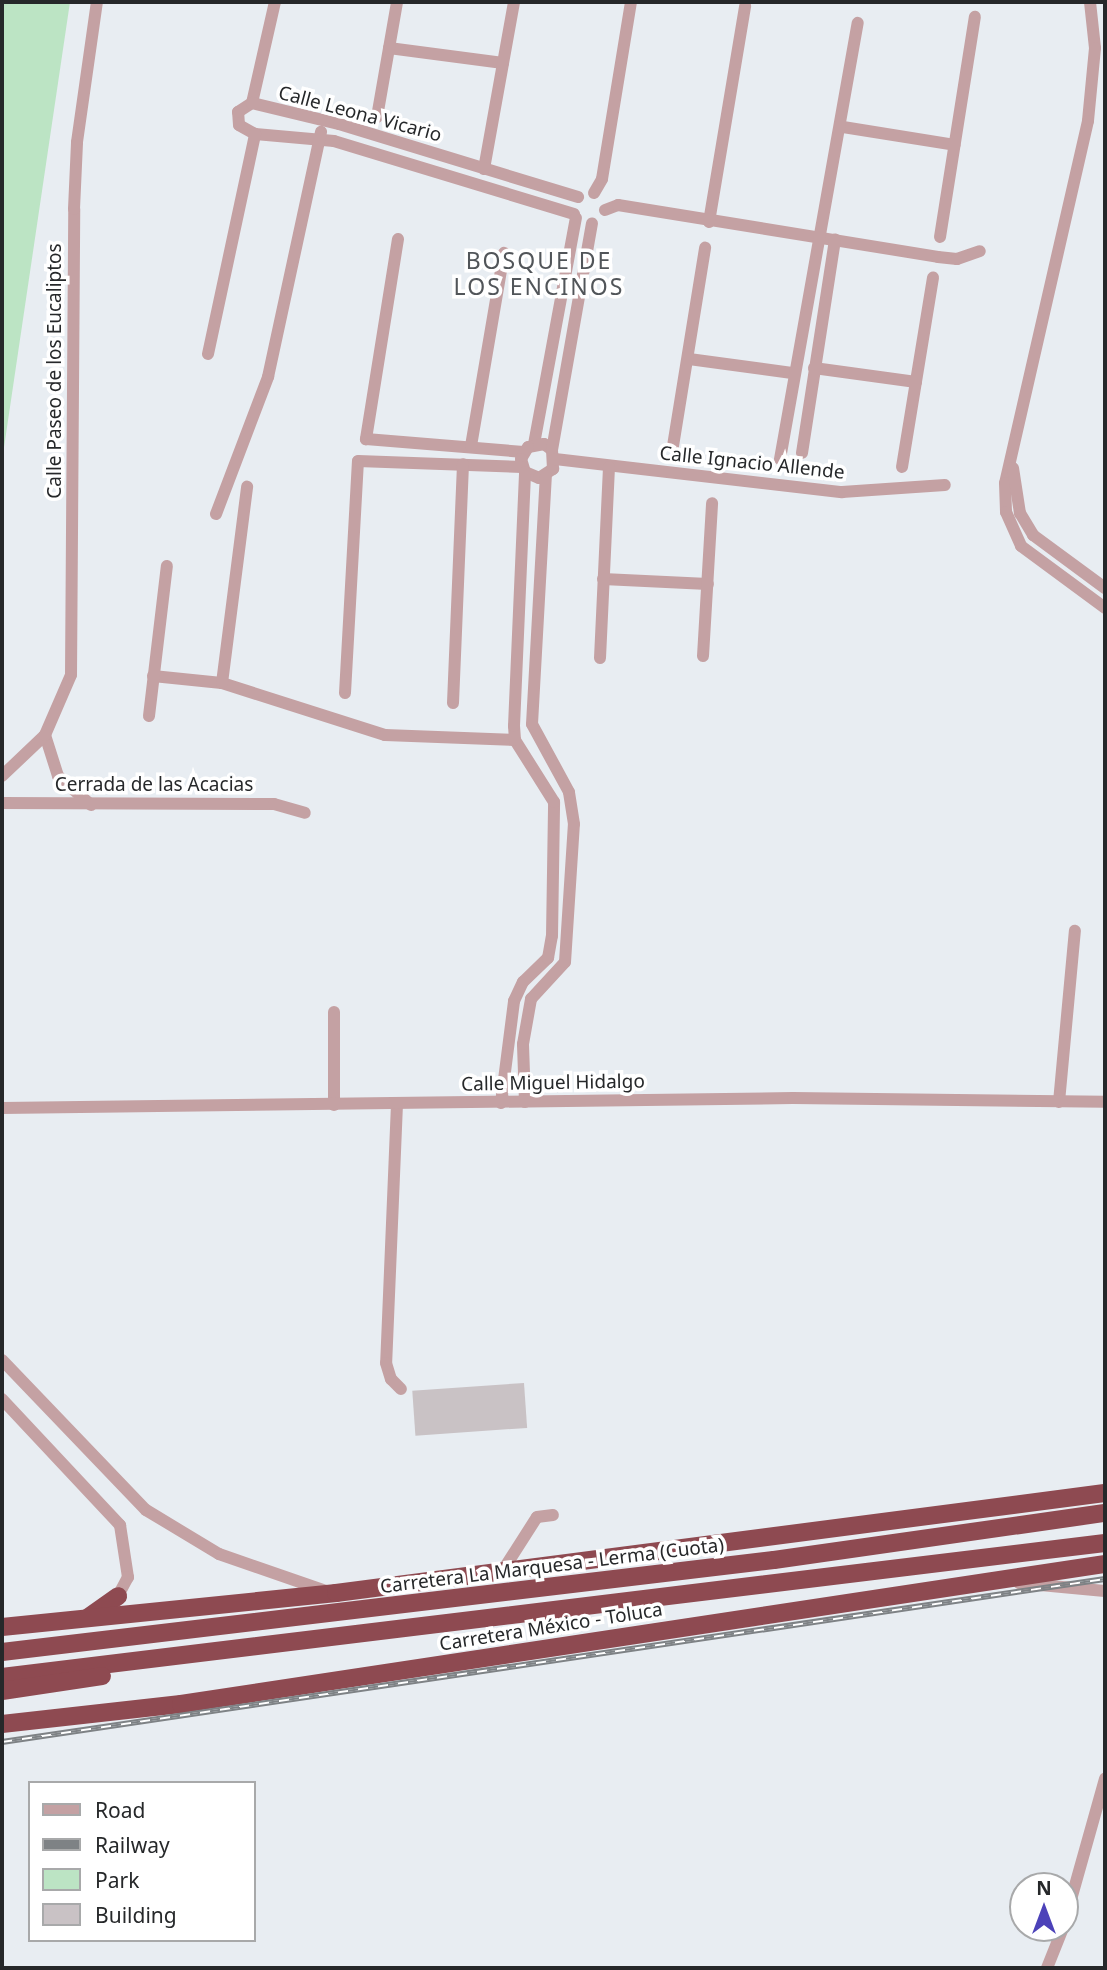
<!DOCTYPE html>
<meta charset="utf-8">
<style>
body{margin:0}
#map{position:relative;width:1107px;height:1970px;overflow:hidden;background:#e8edf2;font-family:"Noto Sans",sans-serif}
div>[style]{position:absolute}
.green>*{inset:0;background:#bce4c4}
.building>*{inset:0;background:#c9c2c5;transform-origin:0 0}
.minor>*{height:12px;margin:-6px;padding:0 6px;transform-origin:6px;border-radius:6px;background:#c4a1a3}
.highway>*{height:18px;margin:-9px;padding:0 9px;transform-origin:9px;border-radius:9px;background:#8e4a51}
.rail>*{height:6px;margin-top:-3px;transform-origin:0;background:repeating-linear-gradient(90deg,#fff 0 10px,#7e8285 0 20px);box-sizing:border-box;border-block:2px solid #7e8285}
span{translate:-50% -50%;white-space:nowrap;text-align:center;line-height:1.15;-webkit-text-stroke:7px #fff;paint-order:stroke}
.street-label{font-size:19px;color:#26282a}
.quarter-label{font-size:23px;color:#515559;letter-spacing:2px}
.frame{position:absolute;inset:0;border:4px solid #26282a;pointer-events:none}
.legend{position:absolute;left:28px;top:1781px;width:228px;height:161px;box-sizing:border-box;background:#fff;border:2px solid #a8a9aa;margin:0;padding:9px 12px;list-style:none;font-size:21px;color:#26282a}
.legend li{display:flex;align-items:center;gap:14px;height:35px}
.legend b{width:35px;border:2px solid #a8a9aa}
.north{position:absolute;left:1009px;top:1872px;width:70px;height:70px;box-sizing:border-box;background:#fff;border:2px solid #a8a9aa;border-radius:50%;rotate:0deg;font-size:19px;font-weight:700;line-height:28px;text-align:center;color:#26282a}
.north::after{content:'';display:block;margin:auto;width:24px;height:32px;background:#4c42b9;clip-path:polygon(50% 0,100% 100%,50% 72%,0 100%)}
</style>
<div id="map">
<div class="green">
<div style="clip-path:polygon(2px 2px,70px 2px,2px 461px)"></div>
</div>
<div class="building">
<div style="left:524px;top:1383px;width:45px;height:112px;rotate:86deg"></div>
</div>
<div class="minor">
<div style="left:1090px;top:2px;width:46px;rotate:83.8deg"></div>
<div style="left:1095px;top:48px;width:73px;rotate:95.5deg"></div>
<div style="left:1088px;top:121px;width:371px;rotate:102.9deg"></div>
<div style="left:1005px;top:483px;width:29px;rotate:88deg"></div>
<div style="left:1006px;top:512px;width:37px;rotate:66deg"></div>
<div style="left:1021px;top:546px;width:104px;rotate:36.4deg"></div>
<div style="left:389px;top:48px;width:115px;rotate:7.5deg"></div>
<div style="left:252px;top:103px;width:104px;rotate:-77.2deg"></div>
<div style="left:377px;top:117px;width:117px;rotate:-80.1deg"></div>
<div style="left:843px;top:127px;width:113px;rotate:9.1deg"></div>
<div style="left:484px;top:169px;width:170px;rotate:-79.8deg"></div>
<div style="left:594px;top:193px;width:16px;rotate:-60deg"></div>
<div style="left:602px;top:179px;width:179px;rotate:-80.7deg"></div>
<div style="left:605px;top:210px;width:14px;rotate:-21deg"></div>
<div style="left:618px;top:205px;width:324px;rotate:9.2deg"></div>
<div style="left:938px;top:257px;width:19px;rotate:6deg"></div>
<div style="left:957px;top:259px;width:24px;rotate:-19deg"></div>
<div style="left:574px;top:214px;width:251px;rotate:-163.1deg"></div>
<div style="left:334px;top:141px;width:79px;rotate:-174.9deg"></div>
<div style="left:255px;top:134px;width:18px;rotate:-151deg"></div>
<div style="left:239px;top:125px;width:13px;rotate:-94deg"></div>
<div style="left:238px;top:112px;width:17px;rotate:-33deg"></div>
<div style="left:252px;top:103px;width:89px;rotate:13.6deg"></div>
<div style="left:339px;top:124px;width:250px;rotate:17deg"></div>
<div style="left:709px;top:222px;width:219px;rotate:-80.5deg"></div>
<div style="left:940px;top:237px;width:223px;rotate:-81deg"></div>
<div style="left:398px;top:239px;width:203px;rotate:99.1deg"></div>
<div style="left:366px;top:439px;width:158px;rotate:4.7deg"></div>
<div style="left:208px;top:354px;width:225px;rotate:-77.9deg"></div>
<div style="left:689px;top:359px;width:104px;rotate:7.7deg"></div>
<div style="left:814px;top:368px;width:103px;rotate:7.8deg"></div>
<div style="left:534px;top:444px;width:230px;rotate:-79.5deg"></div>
<div style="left:471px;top:446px;width:196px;rotate:-80.3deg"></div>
<div style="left:673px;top:446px;width:201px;rotate:-80.8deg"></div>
<div style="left:552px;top:450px;width:10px;rotate:-143deg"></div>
<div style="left:544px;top:444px;width:16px;rotate:169deg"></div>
<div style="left:528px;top:447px;width:14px;rotate:120deg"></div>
<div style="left:521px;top:459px;width:14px;rotate:73deg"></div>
<div style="left:525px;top:472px;width:15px;rotate:23deg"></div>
<div style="left:539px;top:478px;width:17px;rotate:-33deg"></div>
<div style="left:553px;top:469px;width:19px;rotate:-93deg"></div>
<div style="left:552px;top:450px;width:230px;rotate:-80deg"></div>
<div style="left:802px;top:453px;width:216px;rotate:-81.2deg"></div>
<div style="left:555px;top:459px;width:289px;rotate:6.6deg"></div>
<div style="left:842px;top:492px;width:103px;rotate:-3.9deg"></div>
<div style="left:780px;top:459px;width:443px;rotate:-79.9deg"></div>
<div style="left:902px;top:467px;width:192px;rotate:-80.7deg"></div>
<div style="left:1013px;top:468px;width:46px;rotate:81.2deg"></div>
<div style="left:1020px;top:513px;width:26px;rotate:59deg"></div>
<div style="left:1033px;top:535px;width:89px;rotate:36.4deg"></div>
<div style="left:216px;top:514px;width:147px;rotate:-69.2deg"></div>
<div style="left:268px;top:377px;width:251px;rotate:-77.8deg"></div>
<div style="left:603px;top:579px;width:105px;rotate:2.7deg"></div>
<div style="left:703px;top:656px;width:153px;rotate:-86.6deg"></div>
<div style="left:600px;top:658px;width:191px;rotate:-87.3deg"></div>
<div style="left:153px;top:676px;width:69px;rotate:5.8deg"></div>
<div style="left:222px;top:683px;width:171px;rotate:17.7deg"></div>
<div style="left:385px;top:735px;width:130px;rotate:2.2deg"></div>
<div style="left:222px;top:683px;width:198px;rotate:-82.7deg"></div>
<div style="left:345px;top:693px;width:232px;rotate:-86.8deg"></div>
<div style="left:358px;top:461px;width:164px;rotate:2.1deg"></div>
<div style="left:453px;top:703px;width:239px;rotate:-87.6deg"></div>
<div style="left:149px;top:716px;width:151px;rotate:-83.2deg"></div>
<div style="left:45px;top:735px;width:43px;rotate:72.4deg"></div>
<div style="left:58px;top:776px;width:44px;rotate:41.3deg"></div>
<div style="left:2px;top:776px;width:59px;rotate:-43.6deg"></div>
<div style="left:45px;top:735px;width:65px;rotate:-66.6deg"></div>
<div style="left:71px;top:675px;width:466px;rotate:-89.6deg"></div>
<div style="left:74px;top:209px;width:67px;rotate:-87.4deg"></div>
<div style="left:77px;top:142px;width:141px;rotate:-81.9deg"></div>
<div style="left:2px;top:803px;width:272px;rotate:0.2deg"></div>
<div style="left:274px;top:804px;width:32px;rotate:16deg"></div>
<div style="left:334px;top:1012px;width:93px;rotate:90deg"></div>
<div style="left:525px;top:1102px;width:58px;rotate:-92deg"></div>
<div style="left:523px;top:1044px;width:46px;rotate:-79.9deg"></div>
<div style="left:531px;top:999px;width:50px;rotate:-47.4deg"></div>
<div style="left:565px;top:962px;width:138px;rotate:-86.3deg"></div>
<div style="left:574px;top:824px;width:32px;rotate:-99deg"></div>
<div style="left:569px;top:792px;width:77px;rotate:-118.6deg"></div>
<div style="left:532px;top:724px;width:248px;rotate:-86.8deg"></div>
<div style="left:1059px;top:1102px;width:172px;rotate:-84.7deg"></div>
<div style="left:501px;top:1103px;width:103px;rotate:-82.7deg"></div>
<div style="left:514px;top:1001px;width:21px;rotate:-65deg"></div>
<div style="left:523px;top:982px;width:35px;rotate:-44deg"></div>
<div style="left:548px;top:958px;width:22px;rotate:-80deg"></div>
<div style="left:552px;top:936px;width:134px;rotate:-89.1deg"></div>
<div style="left:554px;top:802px;width:73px;rotate:-122.2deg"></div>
<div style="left:515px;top:740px;width:14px;rotate:-94deg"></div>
<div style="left:514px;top:726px;width:254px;rotate:-87.5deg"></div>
<div style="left:397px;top:1104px;width:259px;rotate:92.4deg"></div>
<div style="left:386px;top:1363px;width:17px;rotate:73deg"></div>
<div style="left:391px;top:1379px;width:14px;rotate:45deg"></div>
<div style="left:2px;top:1108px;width:791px;rotate:-0.72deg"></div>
<div style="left:793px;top:1098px;width:312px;rotate:0.7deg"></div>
<div style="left:2px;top:1360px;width:208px;rotate:46.2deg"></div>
<div style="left:146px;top:1510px;width:85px;rotate:31.1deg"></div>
<div style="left:219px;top:1554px;width:113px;rotate:19.1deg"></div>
<div style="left:2px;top:1399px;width:173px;rotate:46.9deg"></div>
<div style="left:120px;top:1525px;width:53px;rotate:81.3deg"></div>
<div style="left:128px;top:1577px;width:21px;rotate:118deg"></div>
<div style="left:505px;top:1567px;width:59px;rotate:-57.4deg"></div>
<div style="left:537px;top:1517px;width:16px;rotate:-7deg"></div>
<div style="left:1019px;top:1583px;width:86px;rotate:5.3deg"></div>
<div style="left:1065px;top:1921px;width:148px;rotate:-74.3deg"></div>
<div style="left:1047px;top:1968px;width:43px;rotate:-68.2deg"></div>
</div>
<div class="highway">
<div style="left:87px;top:1618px;width:38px;rotate:-35deg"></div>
<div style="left:2px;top:1627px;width:336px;rotate:-5.8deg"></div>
<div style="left:336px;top:1593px;width:775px;rotate:-7.41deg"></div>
<div style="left:2px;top:1652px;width:777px;rotate:-6.8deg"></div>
<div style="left:774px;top:1560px;width:334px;rotate:-8.1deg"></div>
<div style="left:2px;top:1677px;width:1111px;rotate:-6.93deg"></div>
<div style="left:2px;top:1691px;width:101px;rotate:-8.5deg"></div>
<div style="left:2px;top:1724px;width:180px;rotate:-6.4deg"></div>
<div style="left:181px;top:1704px;width:935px;rotate:-8.62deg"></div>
</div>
<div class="rail">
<div style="left:2px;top:1742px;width:1115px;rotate:-8.41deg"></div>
</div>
<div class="street-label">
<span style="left:360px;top:114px;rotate:15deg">Calle Leona Vicario</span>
<span style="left:55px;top:371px;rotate:-90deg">Calle Paseo de los Eucaliptos</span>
<span style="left:752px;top:463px;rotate:6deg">Calle Ignacio Allende</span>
<span style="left:154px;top:785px">Cerrada de las Acacias</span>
<span style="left:553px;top:1083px;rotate:-1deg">Calle Miguel Hidalgo</span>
<span style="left:552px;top:1566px;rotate:-7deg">Carretera La Marquesa - Lerma (Cuota)</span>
<span style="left:551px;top:1627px;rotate:-9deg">Carretera México - Toluca</span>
</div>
<div class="quarter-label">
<span style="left:539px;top:273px">BOSQUE DE<br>LOS ENCINOS</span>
</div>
<div class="frame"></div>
<ul class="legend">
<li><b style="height:9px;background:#c4a1a3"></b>Road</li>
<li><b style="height:9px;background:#7e8285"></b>Railway</li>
<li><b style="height:19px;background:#bce4c4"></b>Park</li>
<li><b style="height:19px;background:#c9c2c5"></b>Building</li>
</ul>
<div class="north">N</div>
</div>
